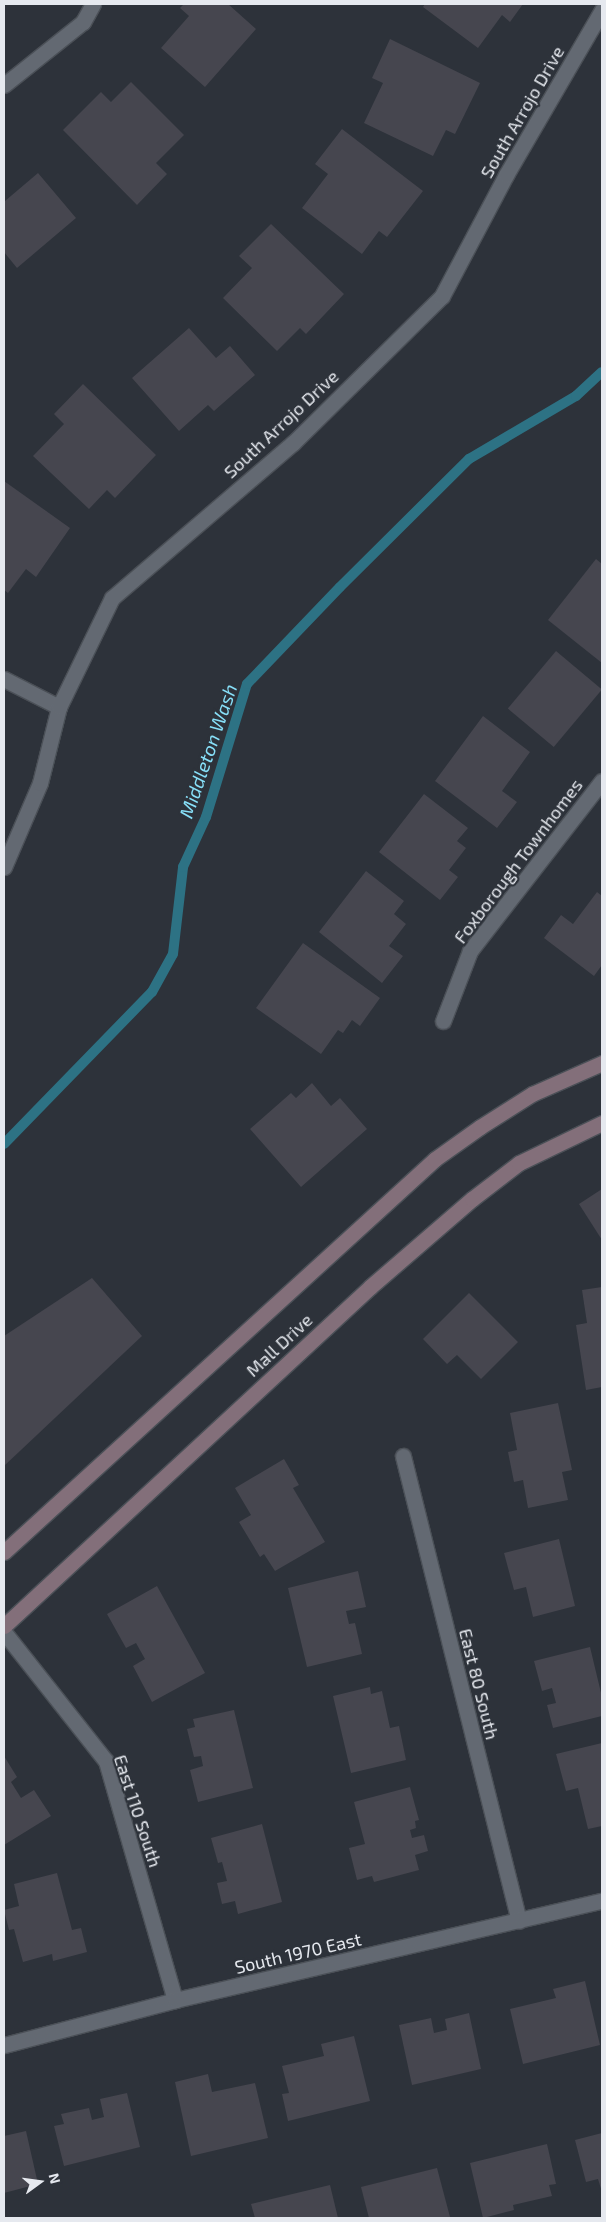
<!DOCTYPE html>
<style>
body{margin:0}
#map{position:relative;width:606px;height:2222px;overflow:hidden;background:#2d323a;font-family:"Exo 2",sans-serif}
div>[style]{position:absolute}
.stream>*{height:10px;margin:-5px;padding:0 5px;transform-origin:5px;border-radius:5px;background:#2d7284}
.building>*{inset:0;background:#46464f;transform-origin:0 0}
.roads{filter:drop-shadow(1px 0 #4b5057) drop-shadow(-1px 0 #4b5057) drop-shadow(0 1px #4b5057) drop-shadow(0 -1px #4b5057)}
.minor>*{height:15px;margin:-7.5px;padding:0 7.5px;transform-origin:7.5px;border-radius:7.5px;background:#636972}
.secondary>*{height:15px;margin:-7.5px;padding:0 7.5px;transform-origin:7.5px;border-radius:7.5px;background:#836f7a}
span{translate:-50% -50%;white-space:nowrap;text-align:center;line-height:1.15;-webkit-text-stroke:4.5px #2d323a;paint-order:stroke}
.street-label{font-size:18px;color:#e6e9ef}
.water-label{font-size:19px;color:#87dff8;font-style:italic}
.frame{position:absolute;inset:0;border:5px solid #e6e9ef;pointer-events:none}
.north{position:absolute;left:15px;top:2157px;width:50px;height:50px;-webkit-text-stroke:4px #2d323a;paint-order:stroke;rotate:76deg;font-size:14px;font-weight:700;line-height:20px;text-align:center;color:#e6e9ef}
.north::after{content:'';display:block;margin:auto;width:18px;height:22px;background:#e6e9ef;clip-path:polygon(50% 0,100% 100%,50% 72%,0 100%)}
</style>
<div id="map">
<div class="stream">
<div style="left:4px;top:1144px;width:212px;rotate:-45.8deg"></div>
<div style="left:152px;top:992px;width:43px;rotate:-61.1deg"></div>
<div style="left:173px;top:954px;width:88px;rotate:-83.4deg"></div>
<div style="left:183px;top:867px;width:55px;rotate:-65.3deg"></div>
<div style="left:206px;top:817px;width:139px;rotate:-72.9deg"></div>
<div style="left:247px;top:684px;width:134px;rotate:-46.2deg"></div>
<div style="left:340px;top:587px;width:182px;rotate:-44.8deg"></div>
<div style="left:469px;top:459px;width:124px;rotate:-30.5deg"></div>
<div style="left:576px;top:396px;width:35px;rotate:-43deg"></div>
</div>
<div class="building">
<div style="clip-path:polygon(184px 4px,228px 4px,256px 29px,205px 87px,161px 48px,189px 16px,180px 8px)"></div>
<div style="clip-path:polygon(425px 4px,523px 4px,510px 22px,502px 15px,478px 48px,423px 7px)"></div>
<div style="clip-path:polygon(390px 39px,480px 83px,455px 134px,446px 130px,433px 156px,364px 123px,383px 83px,372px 78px)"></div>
<div style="clip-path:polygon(131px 82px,184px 135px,156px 163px,167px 174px,137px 205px,63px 130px,101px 92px,111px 102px)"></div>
<div style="clip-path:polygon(342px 129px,423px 191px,387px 237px,379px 231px,362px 254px,302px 208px,328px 174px,315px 164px)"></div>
<div style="clip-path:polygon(38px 173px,76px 218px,17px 268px,4px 252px,4px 199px,5px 201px)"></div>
<div style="clip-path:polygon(271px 224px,344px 294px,306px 334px,300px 328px,277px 351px,223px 298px,252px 268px,239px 256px)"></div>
<div style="clip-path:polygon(189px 328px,216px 358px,230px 346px,255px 375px,214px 411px,208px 405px,179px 431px,132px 378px)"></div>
<div style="clip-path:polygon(83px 384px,156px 455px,115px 498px,107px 490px,89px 509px,33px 456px,64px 424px,54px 414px)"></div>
<div style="clip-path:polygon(4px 481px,70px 528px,36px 577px,26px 569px,8px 593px,4px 590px)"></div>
<div style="clip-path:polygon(596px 559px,602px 564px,602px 663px,548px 620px)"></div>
<div style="left:556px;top:651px;width:60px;height:75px;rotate:40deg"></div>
<div style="clip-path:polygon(483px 716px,530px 752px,502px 791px,517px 802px,497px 828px,435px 781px)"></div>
<div style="clip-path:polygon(424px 794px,468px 828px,457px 841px,466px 848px,449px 870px,458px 877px,440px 900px,379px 852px)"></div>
<div style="clip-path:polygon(366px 871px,404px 901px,394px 914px,406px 924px,389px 946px,403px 956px,382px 983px,319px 932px)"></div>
<div style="clip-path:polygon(597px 892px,602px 896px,602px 965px,594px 976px,544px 938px,561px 915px,573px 924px)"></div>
<div style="clip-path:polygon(303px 943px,380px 998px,360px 1026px,352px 1020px,343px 1033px,338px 1030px,321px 1054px,256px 1008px)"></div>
<div style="clip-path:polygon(312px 1083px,331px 1106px,340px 1098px,367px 1129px,301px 1187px,250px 1129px,291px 1093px,296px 1098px)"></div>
<div style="clip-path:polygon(602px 1189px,602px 1240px,579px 1204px)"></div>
<div style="clip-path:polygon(92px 1278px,142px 1336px,4px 1466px,4px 1336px)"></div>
<div style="clip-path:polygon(602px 1287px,602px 1387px,586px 1390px,576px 1325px,587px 1323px,582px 1290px)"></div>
<div style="clip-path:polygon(469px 1293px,518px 1342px,481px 1379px,457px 1355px,447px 1364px,423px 1339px)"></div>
<div style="clip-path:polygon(558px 1403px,572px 1470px,562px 1472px,568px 1500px,528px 1508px,523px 1480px,514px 1482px,508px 1452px,517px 1450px,510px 1413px)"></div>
<div style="clip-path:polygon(284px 1459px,299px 1485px,293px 1488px,325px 1542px,275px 1571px,264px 1554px,260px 1557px,239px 1522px,251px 1515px,235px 1488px)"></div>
<div style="clip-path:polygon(559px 1539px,575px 1606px,533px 1617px,526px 1587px,514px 1590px,504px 1553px)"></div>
<div style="clip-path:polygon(358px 1571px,366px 1607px,346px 1611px,349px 1624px,355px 1623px,362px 1654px,307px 1667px,288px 1588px)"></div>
<div style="clip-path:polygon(157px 1586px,205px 1673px,152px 1702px,133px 1666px,145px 1659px,136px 1643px,126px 1648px,107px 1614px)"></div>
<div style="clip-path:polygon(590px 1647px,602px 1697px,602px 1716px,553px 1728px,547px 1705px,556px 1703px,552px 1688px,542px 1691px,534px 1661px)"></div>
<div style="clip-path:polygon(370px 1687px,371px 1694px,382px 1691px,390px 1728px,399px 1726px,406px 1760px,351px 1773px,333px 1696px)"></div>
<div style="clip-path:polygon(234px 1710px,253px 1788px,198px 1802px,190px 1770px,203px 1766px,201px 1756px,194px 1757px,187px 1729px,195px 1727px,193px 1719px)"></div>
<div style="clip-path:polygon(602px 1743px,602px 1826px,588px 1829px,578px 1788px,566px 1791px,556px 1754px)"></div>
<div style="clip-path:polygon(4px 1756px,17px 1777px,11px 1782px,21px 1798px,34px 1790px,51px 1816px,4px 1845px)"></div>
<div style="clip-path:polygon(410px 1787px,419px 1820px,415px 1821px,416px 1828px,410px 1830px,412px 1838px,424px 1835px,428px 1851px,415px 1855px,419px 1870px,374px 1882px,372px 1876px,357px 1880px,349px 1848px,365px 1844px,354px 1802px)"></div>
<div style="clip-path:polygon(262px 1824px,282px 1902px,238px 1914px,235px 1901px,222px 1904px,217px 1883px,227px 1881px,222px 1862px,218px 1863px,211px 1838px)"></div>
<div style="clip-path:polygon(57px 1873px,72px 1930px,81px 1928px,87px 1952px,53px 1961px,52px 1954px,23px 1962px,14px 1929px,9px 1930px,4px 1910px,19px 1906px,14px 1884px)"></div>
<div style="clip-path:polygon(585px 1981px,600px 2045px,523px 2064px,510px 2009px,556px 1998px,553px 1989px)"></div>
<div style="clip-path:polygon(469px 2013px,481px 2069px,412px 2085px,399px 2025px,431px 2018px,434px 2033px,447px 2030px,445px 2019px)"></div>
<div style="clip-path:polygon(354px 2036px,370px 2101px,288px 2121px,282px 2094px,289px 2093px,282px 2066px,324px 2056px,321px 2044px)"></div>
<div style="clip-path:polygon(208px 2074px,212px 2092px,255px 2083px,268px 2138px,191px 2156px,175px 2082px)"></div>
<div style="clip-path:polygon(127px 2093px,140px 2147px,64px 2166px,54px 2126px,64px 2124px,61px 2114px,89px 2108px,92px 2120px,104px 2117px,100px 2099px)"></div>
<div style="clip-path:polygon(26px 2131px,38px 2184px,4px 2193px,4px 2136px)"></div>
<div style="clip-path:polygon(602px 2133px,602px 2192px,598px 2179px,586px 2182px,575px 2140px)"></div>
<div style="clip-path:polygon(547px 2144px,556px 2184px,549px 2185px,552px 2196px,513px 2205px,514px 2210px,483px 2218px,470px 2163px)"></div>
<div style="clip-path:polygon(437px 2168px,450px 2217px,369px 2218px,361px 2187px)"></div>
<div style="clip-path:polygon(330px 2185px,338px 2218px,255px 2218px,251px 2204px)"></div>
</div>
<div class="roads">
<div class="minor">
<div style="left:4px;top:85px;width:101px;rotate:-38.6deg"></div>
<div style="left:83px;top:22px;width:21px;rotate:-61deg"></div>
<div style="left:4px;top:679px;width:62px;rotate:27deg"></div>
<div style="left:4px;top:867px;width:91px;rotate:-66.8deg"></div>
<div style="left:40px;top:783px;width:78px;rotate:-76deg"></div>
<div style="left:59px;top:707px;width:121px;rotate:-64.1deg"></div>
<div style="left:112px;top:598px;width:238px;rotate:-40.6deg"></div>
<div style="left:293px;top:443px;width:209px;rotate:-44.6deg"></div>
<div style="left:442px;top:296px;width:137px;rotate:-62.1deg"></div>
<div style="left:506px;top:175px;width:191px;rotate:-59.8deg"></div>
<div style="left:443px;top:1021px;width:75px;rotate:-68.9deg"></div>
<div style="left:470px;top:951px;width:215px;rotate:-52.2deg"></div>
<div style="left:403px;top:1456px;width:479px;rotate:76deg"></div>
<div style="left:4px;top:1632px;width:164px;rotate:51.7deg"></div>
<div style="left:106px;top:1761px;width:249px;rotate:73.9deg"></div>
<div style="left:4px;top:2045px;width:177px;rotate:-14.7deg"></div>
<div style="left:175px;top:2000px;width:438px;rotate:-13.1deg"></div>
</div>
<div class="secondary">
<div style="left:4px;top:1552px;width:583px;rotate:-42.36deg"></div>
<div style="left:435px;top:1159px;width:55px;rotate:-35.4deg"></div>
<div style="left:480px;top:1127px;width:62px;rotate:-32.4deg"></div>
<div style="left:532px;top:1094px;width:77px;rotate:-23.9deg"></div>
<div style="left:4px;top:1626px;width:499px;rotate:-42.8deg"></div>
<div style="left:370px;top:1287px;width:135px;rotate:-40.8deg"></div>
<div style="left:472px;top:1199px;width:59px;rotate:-37.5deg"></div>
<div style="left:519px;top:1163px;width:92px;rotate:-25.7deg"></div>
</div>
</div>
<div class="street-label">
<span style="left:522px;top:112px;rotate:-60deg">South Arrojo Drive</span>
<span style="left:281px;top:424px;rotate:-43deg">South Arrojo Drive</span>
<span style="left:518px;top:861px;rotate:-53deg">Foxborough Townhomes</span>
<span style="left:279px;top:1345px;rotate:-43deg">Mall Drive</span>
<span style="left:479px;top:1684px;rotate:76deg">East 80 South</span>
<span style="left:138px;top:1811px;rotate:72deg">East 110 South</span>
<span style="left:298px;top:1953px;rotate:-13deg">South 1970 East</span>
</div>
<div class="water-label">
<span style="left:208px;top:751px;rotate:-71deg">Middleton Wash</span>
</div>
<div class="frame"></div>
<div class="north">N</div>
</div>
